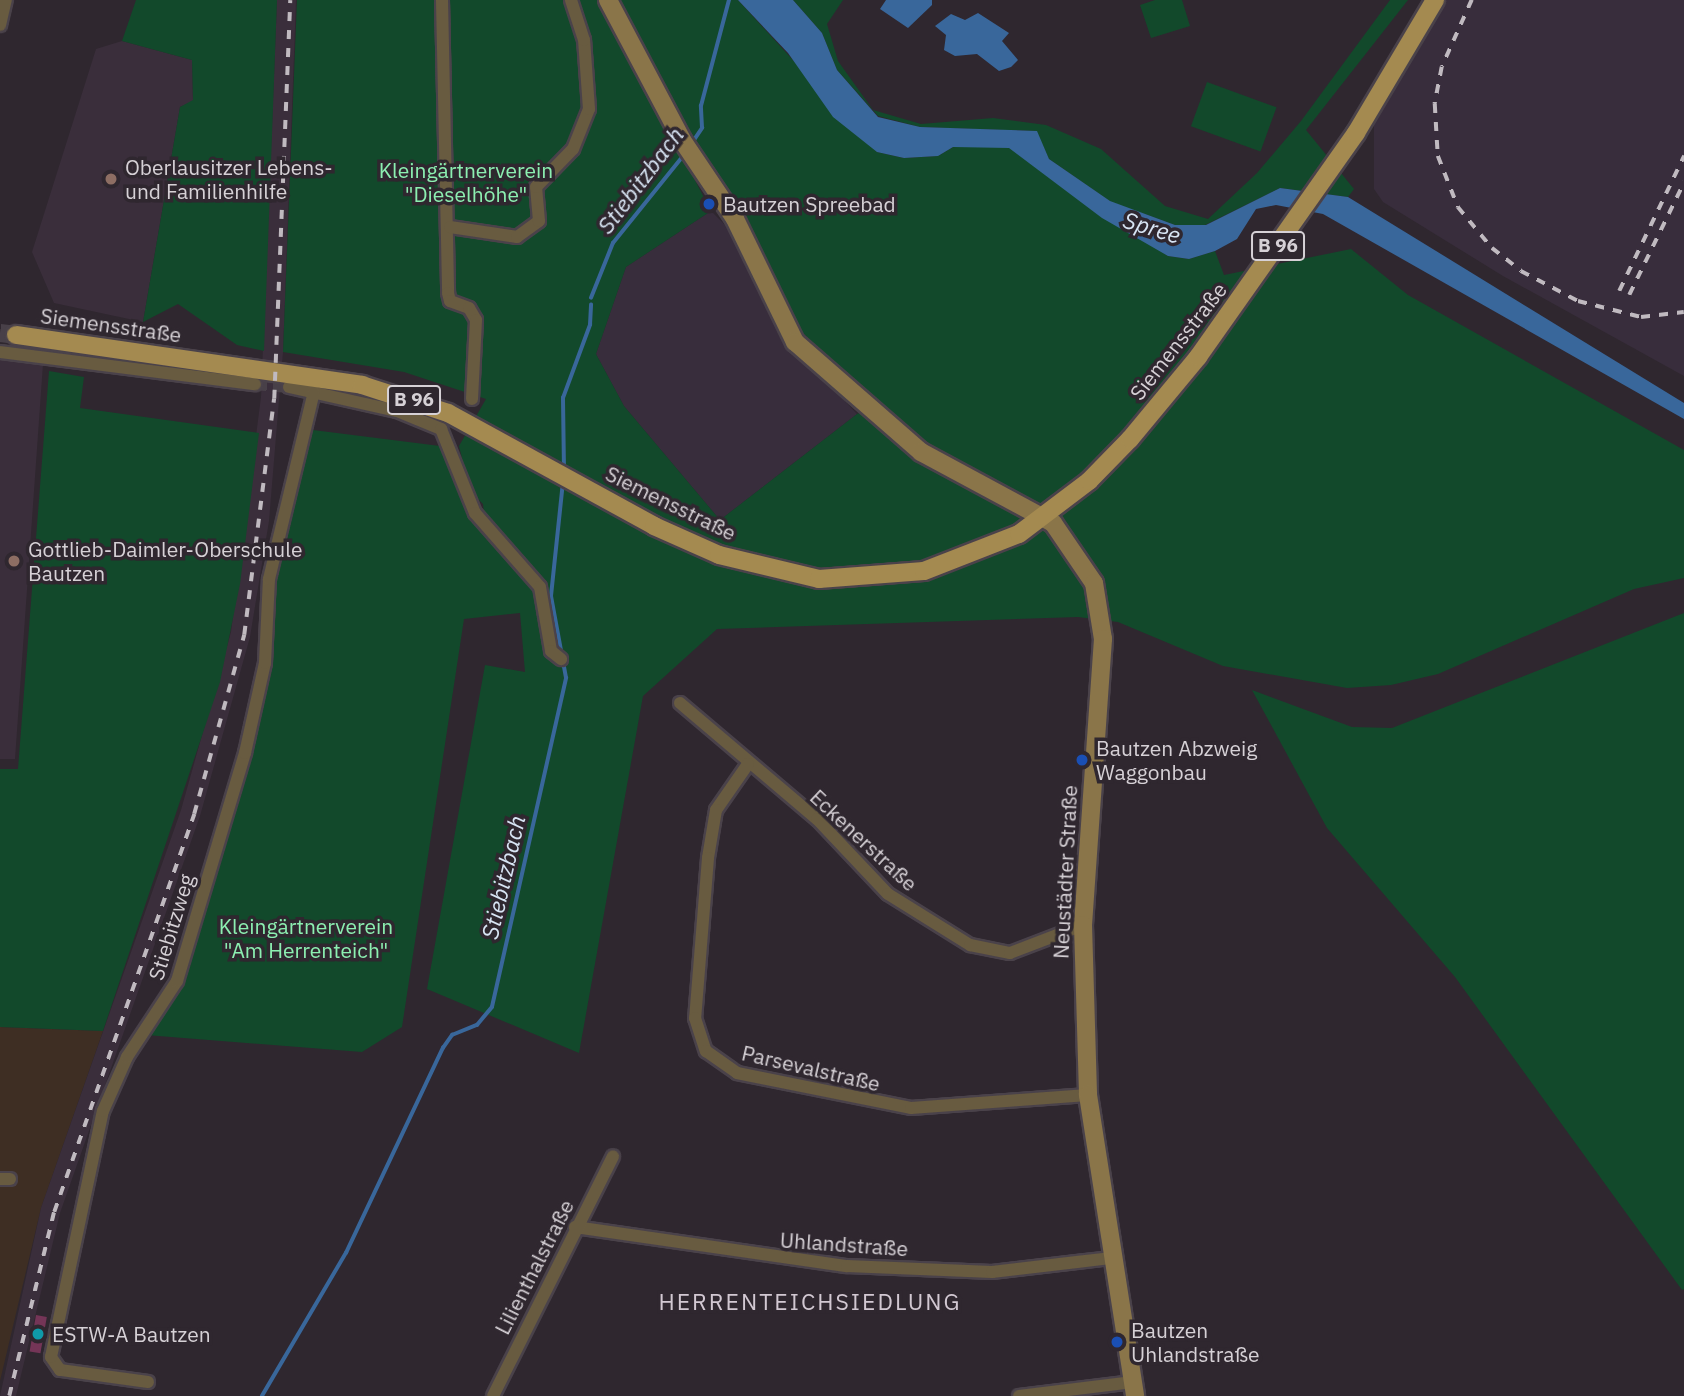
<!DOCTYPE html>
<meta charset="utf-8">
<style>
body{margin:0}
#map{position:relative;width:1684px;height:1396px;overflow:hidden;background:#2f272f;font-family:"IBM Plex Sans",sans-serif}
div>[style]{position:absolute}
.commercial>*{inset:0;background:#3e2e23}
.industrial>*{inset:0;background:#382d3c}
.built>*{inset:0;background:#3a2e3b}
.green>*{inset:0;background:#12492b;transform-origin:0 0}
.water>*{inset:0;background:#39679b}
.stream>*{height:3.5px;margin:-1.75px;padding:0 1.75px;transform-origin:1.75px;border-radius:1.75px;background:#39679b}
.building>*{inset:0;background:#743557;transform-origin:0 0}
.street-tunnel>*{height:12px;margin-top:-6px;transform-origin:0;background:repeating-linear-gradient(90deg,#484048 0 12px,transparent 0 18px)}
.primary-tunnel>*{height:18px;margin-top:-9px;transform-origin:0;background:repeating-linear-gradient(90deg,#484048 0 18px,transparent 0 27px)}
.roads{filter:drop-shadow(2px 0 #4a424a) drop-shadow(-2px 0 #4a424a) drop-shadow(0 2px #4a424a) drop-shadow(0 -2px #4a424a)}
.street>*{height:12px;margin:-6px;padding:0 6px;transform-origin:6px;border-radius:6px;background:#685b40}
.secondary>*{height:18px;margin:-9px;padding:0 9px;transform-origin:9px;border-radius:9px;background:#8a7549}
.primary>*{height:18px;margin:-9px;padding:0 9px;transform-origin:9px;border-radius:9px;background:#a48a50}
.rail>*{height:3.5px;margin-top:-1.75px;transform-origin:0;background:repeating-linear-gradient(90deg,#c0bac0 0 9px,transparent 0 18px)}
.dots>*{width:19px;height:19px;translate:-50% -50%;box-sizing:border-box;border:4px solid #2f272f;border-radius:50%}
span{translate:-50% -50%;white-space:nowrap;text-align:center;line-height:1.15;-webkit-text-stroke:7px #2f272f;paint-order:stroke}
.shield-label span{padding:2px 5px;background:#2f272f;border:2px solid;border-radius:5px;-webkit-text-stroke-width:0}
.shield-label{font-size:19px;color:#d6d1d6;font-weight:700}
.poi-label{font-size:21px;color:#d6d1d6}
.left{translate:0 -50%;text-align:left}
.park-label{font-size:21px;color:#8cefb1}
.street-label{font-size:21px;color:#d6d1d6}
.water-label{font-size:23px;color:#d8e5f4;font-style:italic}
.neighbourhood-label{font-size:23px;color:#d2c8d2;letter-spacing:2px}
</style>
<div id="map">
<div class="commercial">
<div style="clip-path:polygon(0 1027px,103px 1031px,41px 1208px,0 1381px)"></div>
</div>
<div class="industrial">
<div style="clip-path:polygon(1445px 0,1684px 0,1684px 376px,1503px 276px,1383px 202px,1374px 189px,1374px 121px)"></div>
<div style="clip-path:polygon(711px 211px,735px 235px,782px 334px,857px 414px,720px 520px,624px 406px,596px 354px,626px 267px)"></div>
</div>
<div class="built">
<div style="clip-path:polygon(277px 0,296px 0,283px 352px,269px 521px,250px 637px,200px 816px,60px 1213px,16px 1396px,0 1396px,41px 1208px,181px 810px,231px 632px,261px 397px)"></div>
<div style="clip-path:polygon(122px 41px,192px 60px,193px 101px,180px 107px,143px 322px,54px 303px,32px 252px,96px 49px)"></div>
<div style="clip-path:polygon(0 359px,43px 364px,15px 759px,0 759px)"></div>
</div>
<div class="green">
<div style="clip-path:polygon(136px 0,277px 0,264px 351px,237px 345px,178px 304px,143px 322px,180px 107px,193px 100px,192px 60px,122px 41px)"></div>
<div style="clip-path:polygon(297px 0,601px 0,711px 211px,626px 267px,596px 354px,624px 406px,720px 520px,857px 414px,875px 406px,795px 325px,612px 0,738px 0,877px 152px,904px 158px,938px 156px,953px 147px,1009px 147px,1168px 256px,1189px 259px,1215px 251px,1224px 275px,1351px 249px,1408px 295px,1684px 450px,1684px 578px,1634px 589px,1438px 674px,1391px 685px,1347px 688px,1223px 666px,1118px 622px,1078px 617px,717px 629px,643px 696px,579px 1053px,427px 989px,485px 665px,525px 672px,520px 613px,464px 619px,402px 1027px,362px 1052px,146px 1035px,170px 1002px,247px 754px,278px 548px,313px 430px,440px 446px,460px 498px,487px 540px,483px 504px,470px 491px,459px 446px,486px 399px,404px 372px,283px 352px)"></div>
<div style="clip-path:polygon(793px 0,843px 0,827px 24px,838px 61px,873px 110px,921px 124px,993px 118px,1046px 125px,1101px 149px,1165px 206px,1208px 219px,1257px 173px,1301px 121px,1390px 0,1408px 0,1306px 130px,1354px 189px,1348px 197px,1280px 188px,1205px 225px,1175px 225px,1111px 202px,1049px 159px,1036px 131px,920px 127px,878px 116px,837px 70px,822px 33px)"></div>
<div style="clip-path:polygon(1155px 0,1182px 0,1190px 26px,1151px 38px,1140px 5px)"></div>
<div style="left:1207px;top:82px;width:74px;height:47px;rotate:20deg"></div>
<div style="clip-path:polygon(49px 371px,84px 377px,80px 408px,259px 433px,240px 584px,220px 682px,103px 1031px,0 1027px,0 769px,18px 769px)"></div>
<div style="clip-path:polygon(1684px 613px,1684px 1289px,1682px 1290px,1455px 977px,1327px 828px,1252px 690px,1352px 727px,1392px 728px)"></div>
</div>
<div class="water">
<div style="clip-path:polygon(738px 0,793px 0,822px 33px,837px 70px,878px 117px,920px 127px,1037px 131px,1049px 159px,1110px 201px,1175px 225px,1206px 225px,1280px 188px,1348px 197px,1684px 403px,1684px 419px,1323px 214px,1276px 205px,1256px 209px,1237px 239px,1215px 251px,1189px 259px,1168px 256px,1102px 218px,1009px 148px,953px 147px,938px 156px,904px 158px,877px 152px,833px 117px,788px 53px)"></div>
<div style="clip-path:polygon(886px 0,932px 0,932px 5px,908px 28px,880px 9px)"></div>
<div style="clip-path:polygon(978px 13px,1009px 33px,1002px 41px,1018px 60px,1011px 67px,999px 71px,977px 54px,955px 56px,944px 50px,946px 35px,935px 26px,951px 14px,965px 20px)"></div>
</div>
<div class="stream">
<div style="left:692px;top:143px;width:18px;rotate:-56deg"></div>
<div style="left:702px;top:128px;width:22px;rotate:-93deg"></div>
<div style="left:701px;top:106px;width:110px;rotate:-75.2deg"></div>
<div style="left:591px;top:298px;width:59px;rotate:-68.2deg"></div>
<div style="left:613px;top:243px;width:113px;rotate:-51.1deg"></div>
<div style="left:564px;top:471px;width:73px;rotate:-90.8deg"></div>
<div style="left:563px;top:398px;width:78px;rotate:-69.7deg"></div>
<div style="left:590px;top:325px;width:20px;rotate:-87deg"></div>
<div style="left:262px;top:1396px;width:166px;rotate:-59.6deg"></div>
<div style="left:346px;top:1253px;width:227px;rotate:-64.7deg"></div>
<div style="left:443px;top:1048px;width:16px;rotate:-55deg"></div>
<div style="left:452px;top:1035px;width:27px;rotate:-22deg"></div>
<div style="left:477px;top:1025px;width:23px;rotate:-50deg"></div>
<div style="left:492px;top:1007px;width:337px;rotate:-77.3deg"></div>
<div style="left:566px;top:678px;width:83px;rotate:-100.4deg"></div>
<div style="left:551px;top:596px;width:115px;rotate:-84deg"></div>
</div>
<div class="building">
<div style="left:36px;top:1315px;width:11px;height:37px;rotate:10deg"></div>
</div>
<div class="street-tunnel">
<div style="left:255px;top:384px;width:34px;rotate:5deg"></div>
</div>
<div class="primary-tunnel">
<div style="left:0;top:333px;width:16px;rotate:7deg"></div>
</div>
<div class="roads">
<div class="street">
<div style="left:442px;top:0;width:293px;rotate:88.8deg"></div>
<div style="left:448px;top:293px;width:8px;rotate:76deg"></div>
<div style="left:450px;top:301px;width:20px;rotate:20deg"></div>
<div style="left:469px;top:308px;width:14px;rotate:60deg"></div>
<div style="left:476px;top:320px;width:79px;rotate:92.9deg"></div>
<div style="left:0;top:25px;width:26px;rotate:-77deg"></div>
<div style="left:450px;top:227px;width:68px;rotate:8.5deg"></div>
<div style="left:517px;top:237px;width:27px;rotate:-36deg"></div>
<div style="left:539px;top:221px;width:34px;rotate:-95deg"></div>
<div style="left:536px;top:187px;width:53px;rotate:-45.8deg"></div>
<div style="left:573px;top:149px;width:43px;rotate:-68.2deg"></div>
<div style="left:589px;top:109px;width:69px;rotate:-94.1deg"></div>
<div style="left:584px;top:40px;width:42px;rotate:-108deg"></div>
<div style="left:0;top:352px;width:257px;rotate:7.2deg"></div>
<div style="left:289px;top:387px;width:111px;rotate:12.5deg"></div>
<div style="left:397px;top:411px;width:48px;rotate:22.2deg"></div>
<div style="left:441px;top:429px;width:91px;rotate:68deg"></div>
<div style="left:475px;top:513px;width:98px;rotate:48.7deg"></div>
<div style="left:540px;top:587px;width:65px;rotate:80.2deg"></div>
<div style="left:551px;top:651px;width:13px;rotate:39deg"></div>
<div style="left:680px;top:703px;width:180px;rotate:40.3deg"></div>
<div style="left:817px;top:819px;width:103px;rotate:46.6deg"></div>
<div style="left:888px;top:894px;width:97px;rotate:31.9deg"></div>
<div style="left:970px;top:945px;width:41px;rotate:11.3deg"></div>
<div style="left:1010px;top:953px;width:78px;rotate:-21deg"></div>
<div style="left:748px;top:764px;width:56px;rotate:124.8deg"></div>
<div style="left:716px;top:810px;width:49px;rotate:99.5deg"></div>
<div style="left:708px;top:858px;width:161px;rotate:94.6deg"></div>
<div style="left:695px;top:1018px;width:35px;rotate:72deg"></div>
<div style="left:706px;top:1051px;width:38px;rotate:35deg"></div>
<div style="left:737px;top:1073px;width:177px;rotate:11.4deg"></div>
<div style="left:911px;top:1108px;width:177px;rotate:-4.2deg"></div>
<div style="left:0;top:1179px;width:10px"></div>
<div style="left:575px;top:1227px;width:275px;rotate:8.2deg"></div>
<div style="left:847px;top:1266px;width:145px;rotate:2.4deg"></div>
<div style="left:992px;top:1272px;width:121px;rotate:-6.7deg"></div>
<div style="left:148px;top:1382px;width:89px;rotate:-172.2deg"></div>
<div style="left:60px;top:1370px;width:16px;rotate:-125deg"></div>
<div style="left:51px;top:1357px;width:251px;rotate:-78.1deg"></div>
<div style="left:103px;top:1111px;width:59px;rotate:-66deg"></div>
<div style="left:127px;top:1057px;width:91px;rotate:-56.7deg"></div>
<div style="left:177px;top:981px;width:238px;rotate:-73.4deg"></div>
<div style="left:245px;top:753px;width:92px;rotate:-77.5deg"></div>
<div style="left:265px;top:663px;width:84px;rotate:-87.3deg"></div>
<div style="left:269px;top:579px;width:192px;rotate:-76.5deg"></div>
<div style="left:493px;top:1396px;width:268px;rotate:-63.4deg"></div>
<div style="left:1019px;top:1396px;width:115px;rotate:-7deg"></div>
</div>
<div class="secondary">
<div style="left:608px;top:0;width:158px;rotate:62.1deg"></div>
<div style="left:682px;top:140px;width:95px;rotate:56.1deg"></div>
<div style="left:735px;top:219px;width:137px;rotate:64deg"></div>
<div style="left:795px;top:342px;width:167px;rotate:41.1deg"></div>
<div style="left:921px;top:452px;width:150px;rotate:28.3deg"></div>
<div style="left:1053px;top:523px;width:73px;rotate:55.7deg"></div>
<div style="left:1094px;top:583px;width:57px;rotate:80.9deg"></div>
<div style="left:1103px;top:639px;width:287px;rotate:94deg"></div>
<div style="left:1083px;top:925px;width:170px;rotate:88.3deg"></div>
<div style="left:1088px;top:1095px;width:305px;rotate:81.1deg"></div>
</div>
<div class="primary">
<div style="left:16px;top:335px;width:350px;rotate:8.2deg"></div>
<div style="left:362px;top:385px;width:90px;rotate:18deg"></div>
<div style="left:448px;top:413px;width:235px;rotate:28.7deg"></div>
<div style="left:654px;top:526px;width:71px;rotate:24deg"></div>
<div style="left:719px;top:555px;width:103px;rotate:13.5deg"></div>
<div style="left:819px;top:579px;width:105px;rotate:-4.4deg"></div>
<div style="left:924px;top:571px;width:102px;rotate:-21.3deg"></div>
<div style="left:1019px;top:534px;width:88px;rotate:-37.1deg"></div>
<div style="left:1089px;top:481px;width:59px;rotate:-45.7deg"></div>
<div style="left:1130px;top:439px;width:107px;rotate:-50.3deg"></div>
<div style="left:1198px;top:357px;width:274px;rotate:-54.8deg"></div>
<div style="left:1356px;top:133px;width:155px;rotate:-59.3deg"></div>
</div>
</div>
<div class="rail">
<div style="left:1472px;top:0;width:73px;rotate:114.1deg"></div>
<div style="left:1442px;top:67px;width:38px;rotate:101deg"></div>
<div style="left:1435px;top:104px;width:52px;rotate:86.7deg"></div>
<div style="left:1438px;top:156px;width:55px;rotate:68.6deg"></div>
<div style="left:1458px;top:207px;width:53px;rotate:50.3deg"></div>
<div style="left:1492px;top:248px;width:37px;rotate:38deg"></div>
<div style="left:1521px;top:271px;width:64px;rotate:27.8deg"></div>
<div style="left:1578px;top:301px;width:65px;rotate:14.3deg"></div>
<div style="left:1641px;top:317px;width:43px;rotate:-6.6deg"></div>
<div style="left:1619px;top:291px;width:150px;rotate:-64.3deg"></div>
<div style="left:1629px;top:295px;width:126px;rotate:-64deg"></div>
<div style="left:9px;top:1396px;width:189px;rotate:-76.3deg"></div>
<div style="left:54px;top:1212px;width:422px;rotate:-70.6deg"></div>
<div style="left:194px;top:814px;width:186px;rotate:-74.4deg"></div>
<div style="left:244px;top:635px;width:238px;rotate:-82.8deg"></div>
<div style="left:274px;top:399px;width:399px;rotate:-87.7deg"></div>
</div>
<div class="dots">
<div style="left:111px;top:179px;background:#8d6e63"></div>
<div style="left:709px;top:204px;background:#1a4fb4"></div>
<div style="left:14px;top:561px;background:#8d6e63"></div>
<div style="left:1082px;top:760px;background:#1a4fb4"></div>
<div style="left:38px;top:1334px;background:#0f9aa8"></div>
<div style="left:1117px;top:1342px;background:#1a4fb4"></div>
</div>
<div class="shield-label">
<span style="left:1278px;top:246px">B 96</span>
<span style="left:414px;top:400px">B 96</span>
</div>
<div class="poi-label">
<span class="left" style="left:125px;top:179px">Oberlausitzer Lebens-<br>und Familienhilfe</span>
<span class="left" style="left:723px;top:204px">Bautzen Spreebad</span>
<span class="left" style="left:28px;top:561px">Gottlieb-Daimler-Oberschule<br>Bautzen</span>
<span class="left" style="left:1096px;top:760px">Bautzen Abzweig<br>Waggonbau</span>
<span class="left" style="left:1131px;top:1342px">Bautzen<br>Uhlandstraße</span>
<span class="left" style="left:52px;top:1334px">ESTW-A Bautzen</span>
</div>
<div class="park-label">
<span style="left:466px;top:182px">Kleingärtnerverein<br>"Dieselhöhe"</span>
<span style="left:306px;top:938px">Kleingärtnerverein<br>"Am Herrenteich"</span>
</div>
<div class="street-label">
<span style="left:111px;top:325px;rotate:8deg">Siemensstraße</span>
<span style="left:1178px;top:341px;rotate:-52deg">Siemensstraße</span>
<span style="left:671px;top:503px;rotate:26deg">Siemensstraße</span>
<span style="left:864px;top:840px;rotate:43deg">Eckenerstraße</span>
<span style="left:1065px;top:872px;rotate:-87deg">Neustädter Straße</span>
<span style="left:171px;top:927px;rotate:-73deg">Stiebitzweg</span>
<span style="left:811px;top:1068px;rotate:13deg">Parsevalstraße</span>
<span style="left:844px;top:1244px;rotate:4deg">Uhlandstraße</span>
<span style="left:534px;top:1267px;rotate:-63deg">Lilienthalstraße</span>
</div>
<div class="water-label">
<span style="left:640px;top:180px;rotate:-53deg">Stiebitzbach</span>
<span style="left:1152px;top:227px;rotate:17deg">Spree</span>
<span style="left:503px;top:877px;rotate:-77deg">Stiebitzbach</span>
</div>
<div class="neighbourhood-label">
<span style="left:810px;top:1301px">HERRENTEICHSIEDLUNG</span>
</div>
</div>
